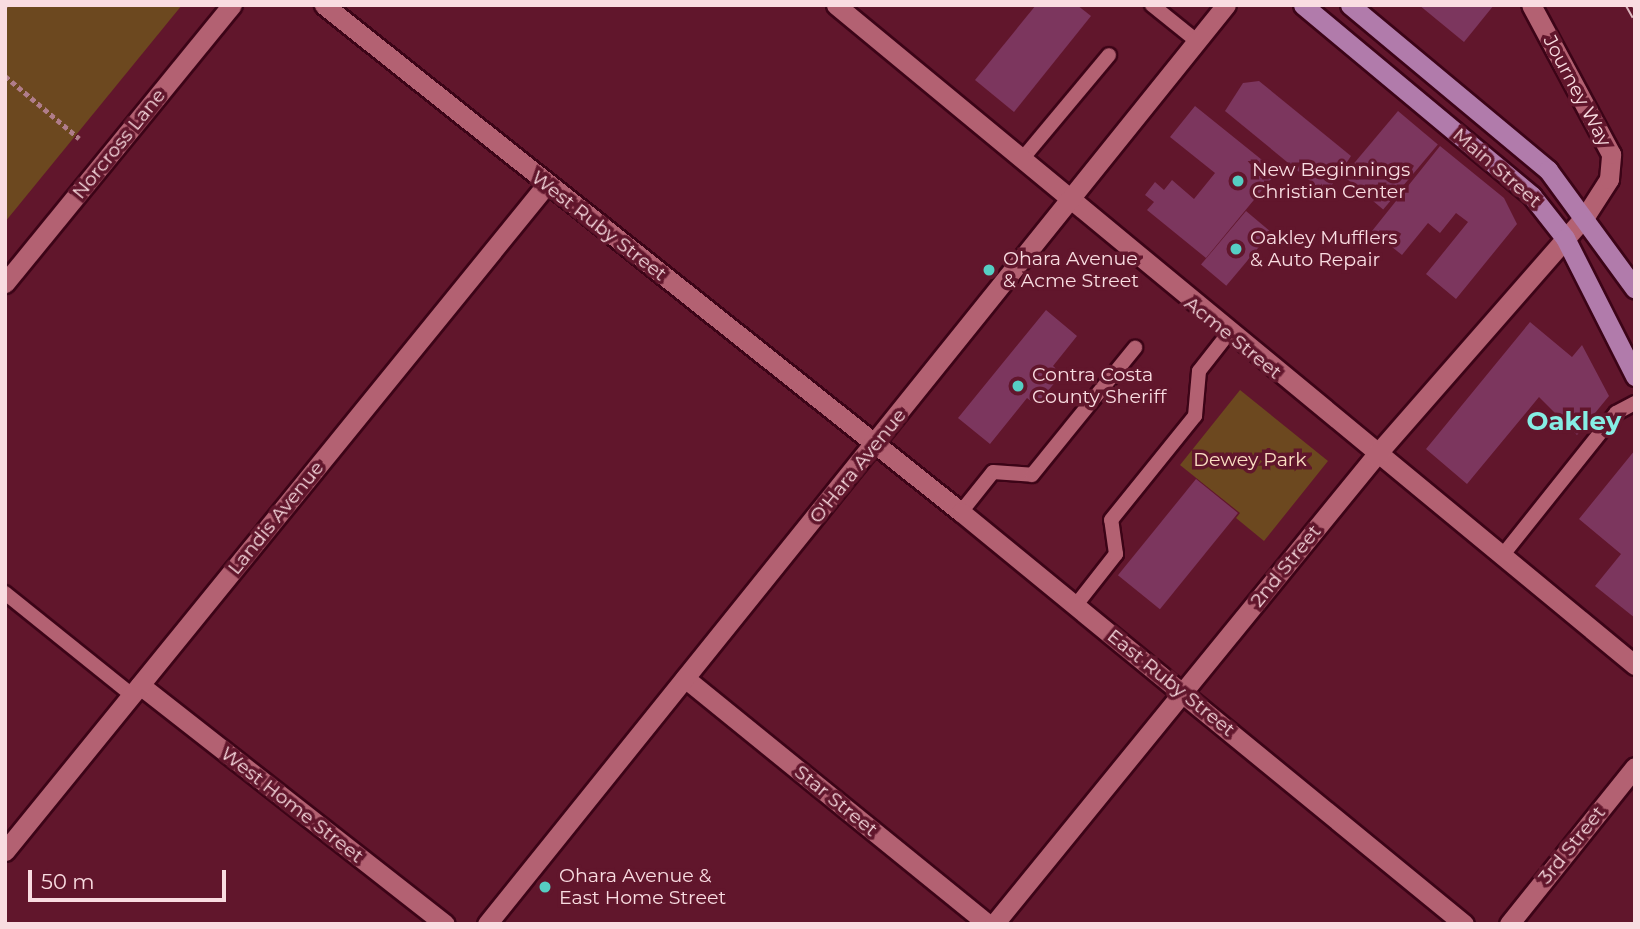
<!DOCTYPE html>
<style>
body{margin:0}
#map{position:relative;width:1640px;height:929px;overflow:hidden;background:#61162c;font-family:Montserrat,sans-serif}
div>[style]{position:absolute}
.green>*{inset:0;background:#6c481f}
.building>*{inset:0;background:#7c365e;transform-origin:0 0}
.path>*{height:4.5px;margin-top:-2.25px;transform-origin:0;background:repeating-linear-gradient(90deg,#b07d8a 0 5px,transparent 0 8.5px)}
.roads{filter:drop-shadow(2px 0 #3c0417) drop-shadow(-2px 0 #3c0417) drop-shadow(0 2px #3c0417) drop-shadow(0 -2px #3c0417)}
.service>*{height:14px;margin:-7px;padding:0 7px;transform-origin:7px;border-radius:7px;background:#b36172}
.minor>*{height:19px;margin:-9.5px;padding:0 9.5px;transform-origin:9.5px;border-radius:9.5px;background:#b36172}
.secondary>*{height:19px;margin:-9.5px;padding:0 9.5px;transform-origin:9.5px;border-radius:9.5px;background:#b36172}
.primary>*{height:19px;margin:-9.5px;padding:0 9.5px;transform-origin:9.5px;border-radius:9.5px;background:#b17bab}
.rail>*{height:8px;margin-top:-4px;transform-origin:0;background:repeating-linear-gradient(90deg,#61162c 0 16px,#dab4bc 0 32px);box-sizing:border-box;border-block:2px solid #dab4bc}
.dots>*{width:19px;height:19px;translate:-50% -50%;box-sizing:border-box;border:4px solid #61162c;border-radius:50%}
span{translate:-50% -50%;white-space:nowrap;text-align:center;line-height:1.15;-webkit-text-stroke:7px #61162c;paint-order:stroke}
.street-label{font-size:19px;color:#f9dce1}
.poi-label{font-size:19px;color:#f9dce1}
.left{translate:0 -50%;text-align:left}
.park-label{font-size:19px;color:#fbdfc3}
.district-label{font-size:26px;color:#85eee4;font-weight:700}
.frame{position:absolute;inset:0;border:7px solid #f9dce1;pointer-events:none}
.scale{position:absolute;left:28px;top:870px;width:198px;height:32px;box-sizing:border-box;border:4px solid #f9dce1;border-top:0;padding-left:9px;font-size:21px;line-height:24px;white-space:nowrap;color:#f9dce1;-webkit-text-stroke:5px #61162c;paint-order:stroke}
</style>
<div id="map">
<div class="green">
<div style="clip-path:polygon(5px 5px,182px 5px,5px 222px)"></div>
<div style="clip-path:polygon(1240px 390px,1328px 461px,1264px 541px,1236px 518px,1240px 513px,1180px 465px)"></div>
</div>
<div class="building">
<div style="clip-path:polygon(1036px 5px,1077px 5px,1091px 16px,1014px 112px,975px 80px)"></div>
<div style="clip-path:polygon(1419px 5px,1494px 5px,1464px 42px)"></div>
<div style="clip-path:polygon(1259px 81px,1351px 156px,1326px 194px,1225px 111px,1243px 83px)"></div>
<div style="clip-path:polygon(1195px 106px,1277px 172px,1206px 258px,1147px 210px,1154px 202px,1145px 195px,1155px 182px,1164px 190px,1172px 180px,1194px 199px,1215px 173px,1170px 137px)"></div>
<div style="left:1398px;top:111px;width:52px;height:85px;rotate:40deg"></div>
<div style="clip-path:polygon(1440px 146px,1504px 198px,1517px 224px,1456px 299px,1426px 274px,1468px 222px,1456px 213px,1440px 233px,1428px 223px,1402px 255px,1372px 231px)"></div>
<div style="left:1246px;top:211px;width:33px;height:70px;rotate:40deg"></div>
<div style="clip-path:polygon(1046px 310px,1077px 336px,1053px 366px,1062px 374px,1036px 405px,1027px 398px,990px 444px,958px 418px)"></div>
<div style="clip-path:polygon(1530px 322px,1572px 357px,1582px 345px,1609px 396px,1577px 435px,1539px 397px,1467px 484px,1426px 449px)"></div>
<div style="clip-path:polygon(1635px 450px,1635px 618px,1595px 586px,1621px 554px,1579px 519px)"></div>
<div style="left:1196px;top:479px;width:54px;height:124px;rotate:39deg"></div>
</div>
<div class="path">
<div style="left:5px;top:6px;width:1px;rotate:-45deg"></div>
<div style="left:5px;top:76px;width:97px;rotate:40deg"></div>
</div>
<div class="roads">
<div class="service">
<div style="left:1152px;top:5px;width:59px;rotate:38.8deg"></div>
<div style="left:1023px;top:158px;width:134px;rotate:-50.1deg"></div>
<div style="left:961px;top:512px;width:51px;rotate:-51.3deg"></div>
<div style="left:993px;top:472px;width:39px;rotate:4deg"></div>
<div style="left:1032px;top:475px;width:164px;rotate:-51deg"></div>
<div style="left:1502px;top:556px;width:183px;rotate:-51.4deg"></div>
<div style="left:1616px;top:413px;width:21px;rotate:-28deg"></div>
<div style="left:5px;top:593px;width:163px;rotate:38.8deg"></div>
<div style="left:1076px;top:605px;width:65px;rotate:-51.9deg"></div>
<div style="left:1116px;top:554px;width:34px;rotate:-98deg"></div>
<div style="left:1111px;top:520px;width:134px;rotate:-51.1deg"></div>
<div style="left:1195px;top:416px;width:45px;rotate:-84.9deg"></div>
<div style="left:1199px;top:371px;width:47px;rotate:-51.9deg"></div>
</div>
<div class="minor">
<div style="left:324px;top:5px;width:814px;rotate:38.52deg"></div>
<div style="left:961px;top:512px;width:650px;rotate:39.32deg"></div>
<div style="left:836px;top:5px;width:1036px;rotate:39.56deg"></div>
<div style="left:5px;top:283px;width:359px;rotate:-50.8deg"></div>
<div style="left:685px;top:678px;width:390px;rotate:39.1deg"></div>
<div style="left:140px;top:685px;width:387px;rotate:38.1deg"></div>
<div style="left:5px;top:851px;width:858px;rotate:-50.91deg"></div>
<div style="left:994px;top:924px;width:605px;rotate:-50.84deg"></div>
<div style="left:1376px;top:455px;width:319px;rotate:-48.8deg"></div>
<div style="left:1586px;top:215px;width:43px;rotate:-57.4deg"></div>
<div style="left:1609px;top:179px;width:25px;rotate:-85deg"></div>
<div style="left:1611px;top:154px;width:169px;rotate:-118.2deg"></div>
<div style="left:1509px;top:924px;width:201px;rotate:-51.3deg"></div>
</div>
<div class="secondary">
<div style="left:487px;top:924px;width:1179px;rotate:-51.2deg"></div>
</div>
<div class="primary">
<div style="left:1303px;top:5px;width:298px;rotate:39.8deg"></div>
<div style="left:1532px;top:196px;width:53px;rotate:51.8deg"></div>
<div style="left:1565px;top:238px;width:155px;rotate:63.1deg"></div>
<div style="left:1350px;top:5px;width:258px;rotate:39.8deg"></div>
<div style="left:1548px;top:170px;width:147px;rotate:53.8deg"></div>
</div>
</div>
<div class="rail">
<div style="left:1629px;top:5px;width:13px;rotate:61deg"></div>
</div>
<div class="dots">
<div style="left:1238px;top:181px;background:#56cec3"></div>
<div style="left:1236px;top:249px;background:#56cec3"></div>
<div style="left:989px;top:270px;background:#56cec3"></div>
<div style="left:1018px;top:386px;background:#56cec3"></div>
<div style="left:545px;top:887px;background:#56cec3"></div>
</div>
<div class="street-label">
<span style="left:1577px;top:91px;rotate:62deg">Journey Way</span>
<span style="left:119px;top:144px;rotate:-51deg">Norcross Lane</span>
<span style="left:1497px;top:168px;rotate:41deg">Main Street</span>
<span style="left:599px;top:226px;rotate:38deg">West Ruby Street</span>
<span style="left:1233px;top:338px;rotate:39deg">Acme Street</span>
<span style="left:858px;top:466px;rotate:-51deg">O'Hara Avenue</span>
<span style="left:276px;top:518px;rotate:-51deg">Landis Avenue</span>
<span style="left:1286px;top:566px;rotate:-51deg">2nd Street</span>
<span style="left:1171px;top:683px;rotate:39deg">East Ruby Street</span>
<span style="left:836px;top:801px;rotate:39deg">Star Street</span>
<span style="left:292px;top:805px;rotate:38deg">West Home Street</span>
<span style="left:1572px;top:845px;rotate:-51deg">3rd Street</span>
</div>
<div class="poi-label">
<span class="left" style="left:1252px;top:181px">New Beginnings<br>Christian Center</span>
<span class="left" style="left:1250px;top:249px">Oakley Mufflers<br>&amp; Auto Repair</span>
<span class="left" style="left:1003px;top:270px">Ohara Avenue<br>&amp; Acme Street</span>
<span class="left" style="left:1032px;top:386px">Contra Costa<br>County Sheriff</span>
<span class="left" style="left:559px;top:887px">Ohara Avenue &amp;<br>East Home Street</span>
</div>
<div class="park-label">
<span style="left:1250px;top:460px">Dewey Park</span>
</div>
<div class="district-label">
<span style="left:1574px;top:422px">Oakley</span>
</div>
<div class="frame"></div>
<div class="scale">50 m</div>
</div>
